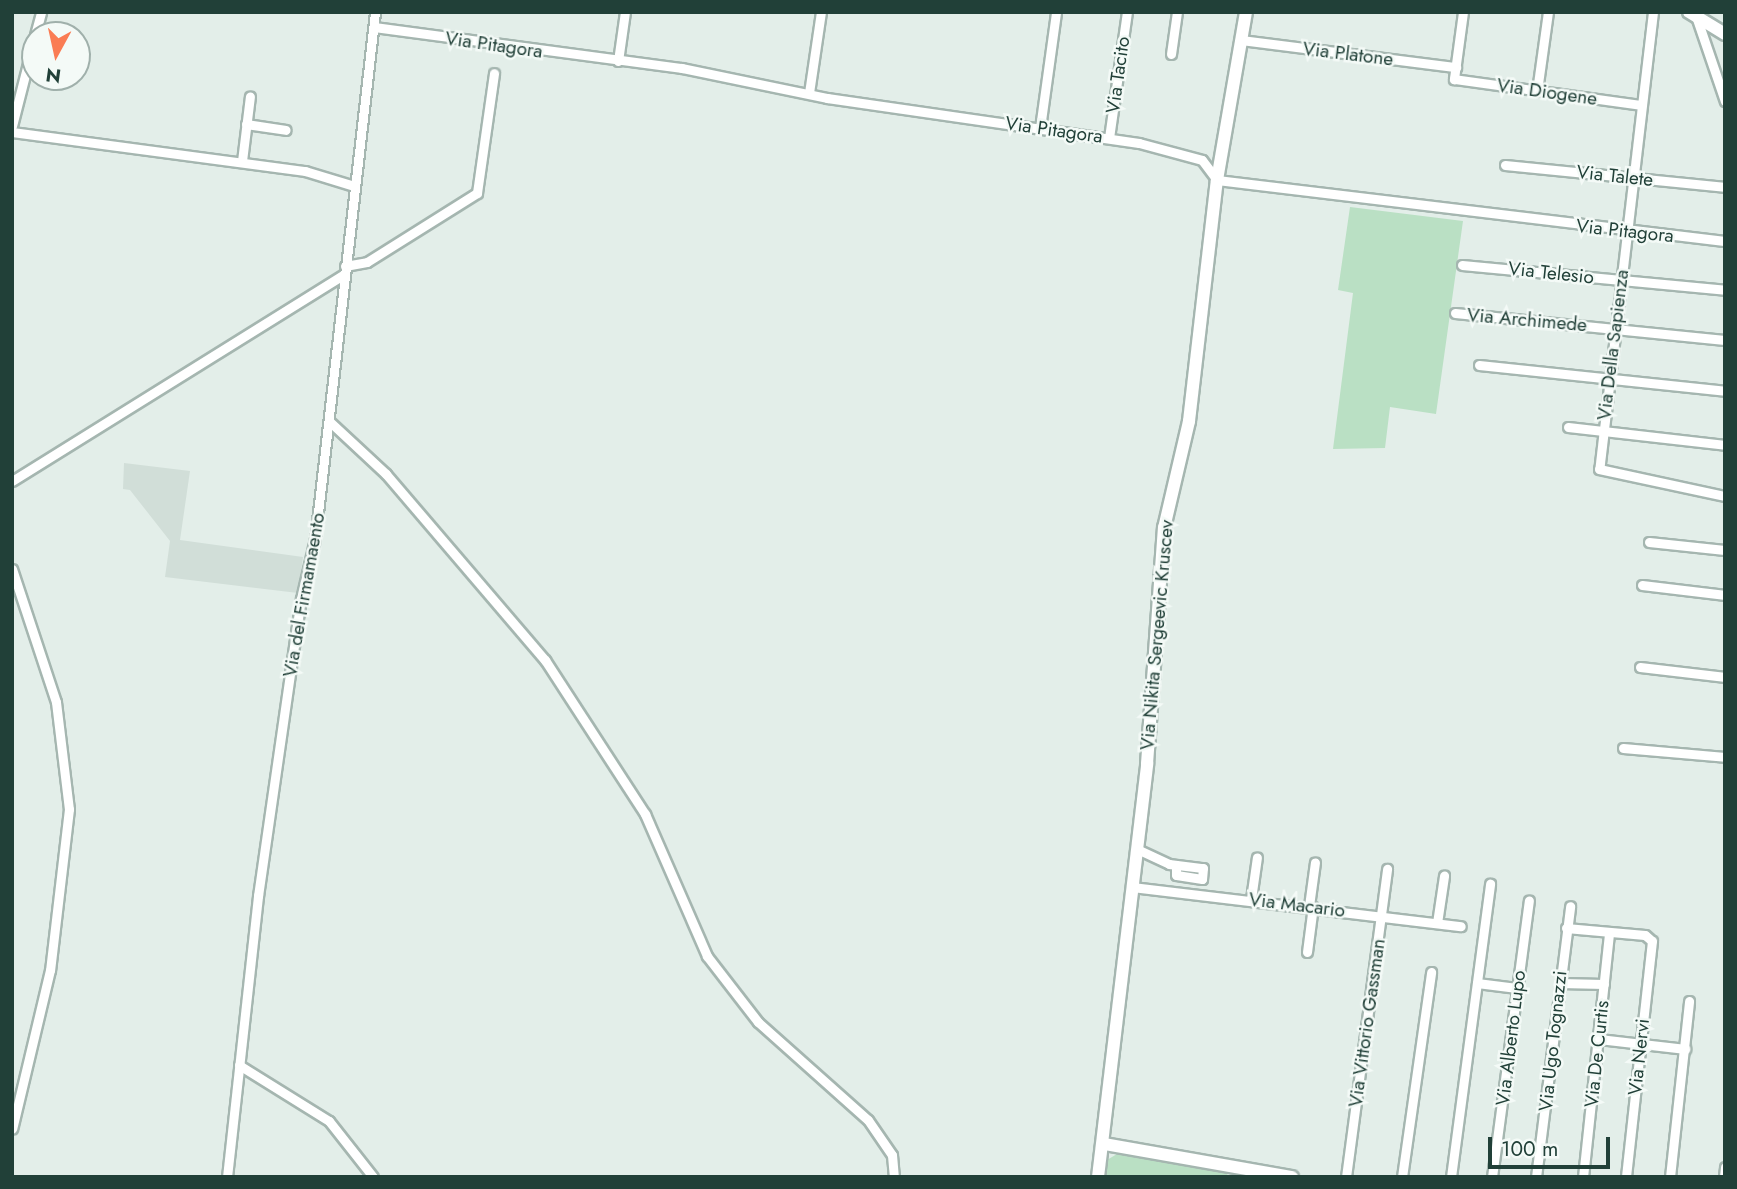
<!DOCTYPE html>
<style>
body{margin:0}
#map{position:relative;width:1737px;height:1189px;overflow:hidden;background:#e3eee9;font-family:Jost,sans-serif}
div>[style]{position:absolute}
.built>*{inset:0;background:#d1ded8}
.green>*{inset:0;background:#bae0c4}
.roads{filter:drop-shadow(2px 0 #a5b6b0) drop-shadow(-2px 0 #a5b6b0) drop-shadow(0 2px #a5b6b0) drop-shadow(0 -2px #a5b6b0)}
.street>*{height:9px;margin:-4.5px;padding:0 4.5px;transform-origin:4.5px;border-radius:4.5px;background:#fff}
.secondary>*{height:12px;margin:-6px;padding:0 6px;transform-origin:6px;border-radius:6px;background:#fff}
span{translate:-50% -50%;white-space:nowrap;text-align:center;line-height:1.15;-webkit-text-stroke:5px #f4faf7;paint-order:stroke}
.street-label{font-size:19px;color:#214038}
.frame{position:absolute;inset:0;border:14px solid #214038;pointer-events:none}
.north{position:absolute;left:21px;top:21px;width:70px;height:70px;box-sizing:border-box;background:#f4faf7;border:2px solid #a0b0ab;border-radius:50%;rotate:188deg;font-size:19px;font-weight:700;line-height:28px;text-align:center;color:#214038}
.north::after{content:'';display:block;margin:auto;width:24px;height:32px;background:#fa7c54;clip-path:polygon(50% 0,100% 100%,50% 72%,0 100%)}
.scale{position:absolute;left:1488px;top:1137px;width:122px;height:32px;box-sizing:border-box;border:4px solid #214038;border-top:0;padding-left:9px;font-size:21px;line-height:24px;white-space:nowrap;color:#214038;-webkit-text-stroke:5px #f4faf7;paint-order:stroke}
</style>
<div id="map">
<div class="built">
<div style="clip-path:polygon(124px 463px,190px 471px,180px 540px,303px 557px,298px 593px,165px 577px,170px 541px,130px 490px,123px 489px)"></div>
</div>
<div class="green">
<div style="clip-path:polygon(1350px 207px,1463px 221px,1436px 414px,1390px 407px,1385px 448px,1333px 449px,1353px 293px,1338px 290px)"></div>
<div style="clip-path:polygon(1117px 1154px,1228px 1171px,1227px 1177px,1104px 1177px,1107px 1160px)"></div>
</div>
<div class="roads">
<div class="street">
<div style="left:1463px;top:12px;width:68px;rotate:97.7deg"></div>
<div style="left:1454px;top:79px;width:189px;rotate:7.9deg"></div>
<div style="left:1653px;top:12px;width:460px;rotate:96.7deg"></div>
<div style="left:1599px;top:469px;width:129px;rotate:12.1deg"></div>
<div style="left:1696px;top:16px;width:90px;rotate:71.2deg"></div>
<div style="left:374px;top:27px;width:311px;rotate:7.6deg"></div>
<div style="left:682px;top:68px;width:148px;rotate:11.7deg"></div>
<div style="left:827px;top:98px;width:315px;rotate:8.2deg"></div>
<div style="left:1139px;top:143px;width:65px;rotate:15.1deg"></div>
<div style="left:1202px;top:160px;width:25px;rotate:53deg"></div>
<div style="left:1217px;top:180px;width:512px;rotate:6.85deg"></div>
<div style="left:35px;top:35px;width:24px;rotate:-75deg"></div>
<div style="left:1241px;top:40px;width:217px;rotate:7.2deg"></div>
<div style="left:1171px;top:54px;width:42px;rotate:-81.9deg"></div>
<div style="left:618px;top:61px;width:49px;rotate:-81.9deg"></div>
<div style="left:1537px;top:91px;width:80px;rotate:-82.1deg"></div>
<div style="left:809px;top:93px;width:82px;rotate:-81.6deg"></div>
<div style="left:246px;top:124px;width:40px;rotate:8.5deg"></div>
<div style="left:12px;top:126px;width:93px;rotate:-75.7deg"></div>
<div style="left:1040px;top:128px;width:117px;rotate:-82.1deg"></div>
<div style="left:12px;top:132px;width:296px;rotate:7.6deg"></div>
<div style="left:305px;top:171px;width:51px;rotate:17deg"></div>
<div style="left:1109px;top:138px;width:127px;rotate:-81.9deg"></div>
<div style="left:242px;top:161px;width:65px;rotate:-83deg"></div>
<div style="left:1505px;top:165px;width:221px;rotate:5.7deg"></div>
<div style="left:1462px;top:265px;width:264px;rotate:5.4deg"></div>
<div style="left:345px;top:266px;width:22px;rotate:-10deg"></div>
<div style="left:367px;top:262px;width:130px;rotate:-32.1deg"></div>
<div style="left:477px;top:193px;width:121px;rotate:-81.9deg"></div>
<div style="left:1455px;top:313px;width:271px;rotate:5.7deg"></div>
<div style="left:1479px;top:365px;width:247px;rotate:6deg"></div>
<div style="left:329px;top:421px;width:78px;rotate:42.9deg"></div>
<div style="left:386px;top:474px;width:245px;rotate:49.5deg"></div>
<div style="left:545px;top:660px;width:184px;rotate:57deg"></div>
<div style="left:645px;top:814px;width:155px;rotate:66.4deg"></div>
<div style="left:707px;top:956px;width:83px;rotate:52.3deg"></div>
<div style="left:758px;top:1022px;width:147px;rotate:41.7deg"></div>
<div style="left:868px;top:1120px;width:42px;rotate:55.6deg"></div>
<div style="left:892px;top:1155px;width:22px;rotate:85deg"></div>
<div style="left:1568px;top:427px;width:158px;rotate:6.5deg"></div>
<div style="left:12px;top:481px;width:390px;rotate:-31.9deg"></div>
<div style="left:1649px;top:542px;width:76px;rotate:6deg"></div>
<div style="left:12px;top:569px;width:140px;rotate:71.7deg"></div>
<div style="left:56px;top:702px;width:108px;rotate:83.1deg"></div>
<div style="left:69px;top:809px;width:162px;rotate:96.7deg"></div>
<div style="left:50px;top:970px;width:163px;rotate:103.4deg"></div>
<div style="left:1642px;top:585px;width:84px;rotate:6.9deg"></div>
<div style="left:1640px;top:667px;width:86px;rotate:6.7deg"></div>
<div style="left:1623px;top:748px;width:102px;rotate:5deg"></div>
<div style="left:1137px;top:849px;width:35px;rotate:25deg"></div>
<div style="left:1169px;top:864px;width:34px;rotate:7deg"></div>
<div style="left:1203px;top:868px;width:11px;rotate:95deg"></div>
<div style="left:1202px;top:879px;width:26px;rotate:-171deg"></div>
<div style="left:1176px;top:875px;width:10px;rotate:-90deg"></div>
<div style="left:1132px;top:887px;width:331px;rotate:6.8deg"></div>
<div style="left:1251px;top:899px;width:42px;rotate:-81.9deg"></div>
<div style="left:1309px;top:906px;width:44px;rotate:-82.2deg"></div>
<div style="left:1437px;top:923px;width:48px;rotate:-81.5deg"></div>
<div style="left:1566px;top:928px;width:79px;rotate:5.1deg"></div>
<div style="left:1645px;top:935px;width:9px;rotate:41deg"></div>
<div style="left:1652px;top:941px;width:237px;rotate:96.3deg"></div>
<div style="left:1307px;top:952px;width:46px;rotate:-82.6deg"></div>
<div style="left:1477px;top:983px;width:40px;rotate:7.1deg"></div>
<div style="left:1560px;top:983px;width:44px;rotate:1.3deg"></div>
<div style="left:1599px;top:1039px;width:87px;rotate:6.6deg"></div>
<div style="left:239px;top:1065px;width:106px;rotate:31.9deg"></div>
<div style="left:329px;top:1121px;width:71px;rotate:51.8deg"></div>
<div style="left:227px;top:1177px;width:283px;rotate:-83.7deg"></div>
<div style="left:258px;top:896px;width:300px;rotate:-81.8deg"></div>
<div style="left:301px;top:599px;width:62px;rotate:-76.9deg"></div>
<div style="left:315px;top:539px;width:530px;rotate:-83.5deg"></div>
<div style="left:1346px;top:1177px;width:311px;rotate:-82.4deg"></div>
<div style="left:1402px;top:1177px;width:207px;rotate:-81.9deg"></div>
<div style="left:1451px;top:1177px;width:296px;rotate:-82.4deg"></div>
<div style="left:1492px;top:1177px;width:279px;rotate:-82.4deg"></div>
<div style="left:1536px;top:1177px;width:273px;rotate:-82.8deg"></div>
<div style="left:1583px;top:1177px;width:246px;rotate:-83.9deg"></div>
<div style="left:1670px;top:1177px;width:177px;rotate:-83.8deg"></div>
<div style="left:1724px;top:1177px;width:10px;rotate:-84deg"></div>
</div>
<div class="secondary">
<div style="left:1689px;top:12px;width:42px;rotate:31.4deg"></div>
<div style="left:1104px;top:1144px;width:191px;rotate:10deg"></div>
<div style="left:1098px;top:1177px;width:416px;rotate:-83.2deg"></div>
<div style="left:1147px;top:764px;width:237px;rotate:-85.9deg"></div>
<div style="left:1164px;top:528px;width:110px;rotate:-76.8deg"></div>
<div style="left:1189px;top:421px;width:243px;rotate:-83.4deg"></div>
<div style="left:1217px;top:180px;width:170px;rotate:-80.2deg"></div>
</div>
</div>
<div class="street-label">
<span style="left:494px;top:45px;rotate:8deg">Via Pitagora</span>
<span style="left:1348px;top:54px;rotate:7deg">Via Platone</span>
<span style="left:1118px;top:75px;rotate:-82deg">Via Tacito</span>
<span style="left:1547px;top:92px;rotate:8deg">Via Diogene</span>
<span style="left:1054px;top:130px;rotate:8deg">Via Pitagora</span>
<span style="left:1615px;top:176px;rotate:6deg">Via Talete</span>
<span style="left:1625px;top:231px;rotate:6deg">Via Pitagora</span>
<span style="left:1551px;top:273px;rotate:6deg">Via Telesio</span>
<span style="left:1527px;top:320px;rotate:5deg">Via Archimede</span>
<span style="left:1613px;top:345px;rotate:-83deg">Via Della Sapienza</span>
<span style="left:304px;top:595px;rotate:-80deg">Via del Firmamaento</span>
<span style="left:1157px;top:635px;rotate:-85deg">Via Nikita Sergeevic Kruscev</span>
<span style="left:1297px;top:905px;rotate:7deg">Via Macario</span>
<span style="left:1367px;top:1023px;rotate:-82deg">Via Vittorio Gassman</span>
<span style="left:1511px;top:1038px;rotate:-83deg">Via Alberto Lupo</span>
<span style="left:1553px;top:1041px;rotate:-84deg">Via Ugo Tognazzi</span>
<span style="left:1597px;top:1054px;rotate:-84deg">Via De Curtis</span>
<span style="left:1639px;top:1057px;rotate:-84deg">Via Nervi</span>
</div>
<div class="frame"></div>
<div class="north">N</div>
<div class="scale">100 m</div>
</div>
